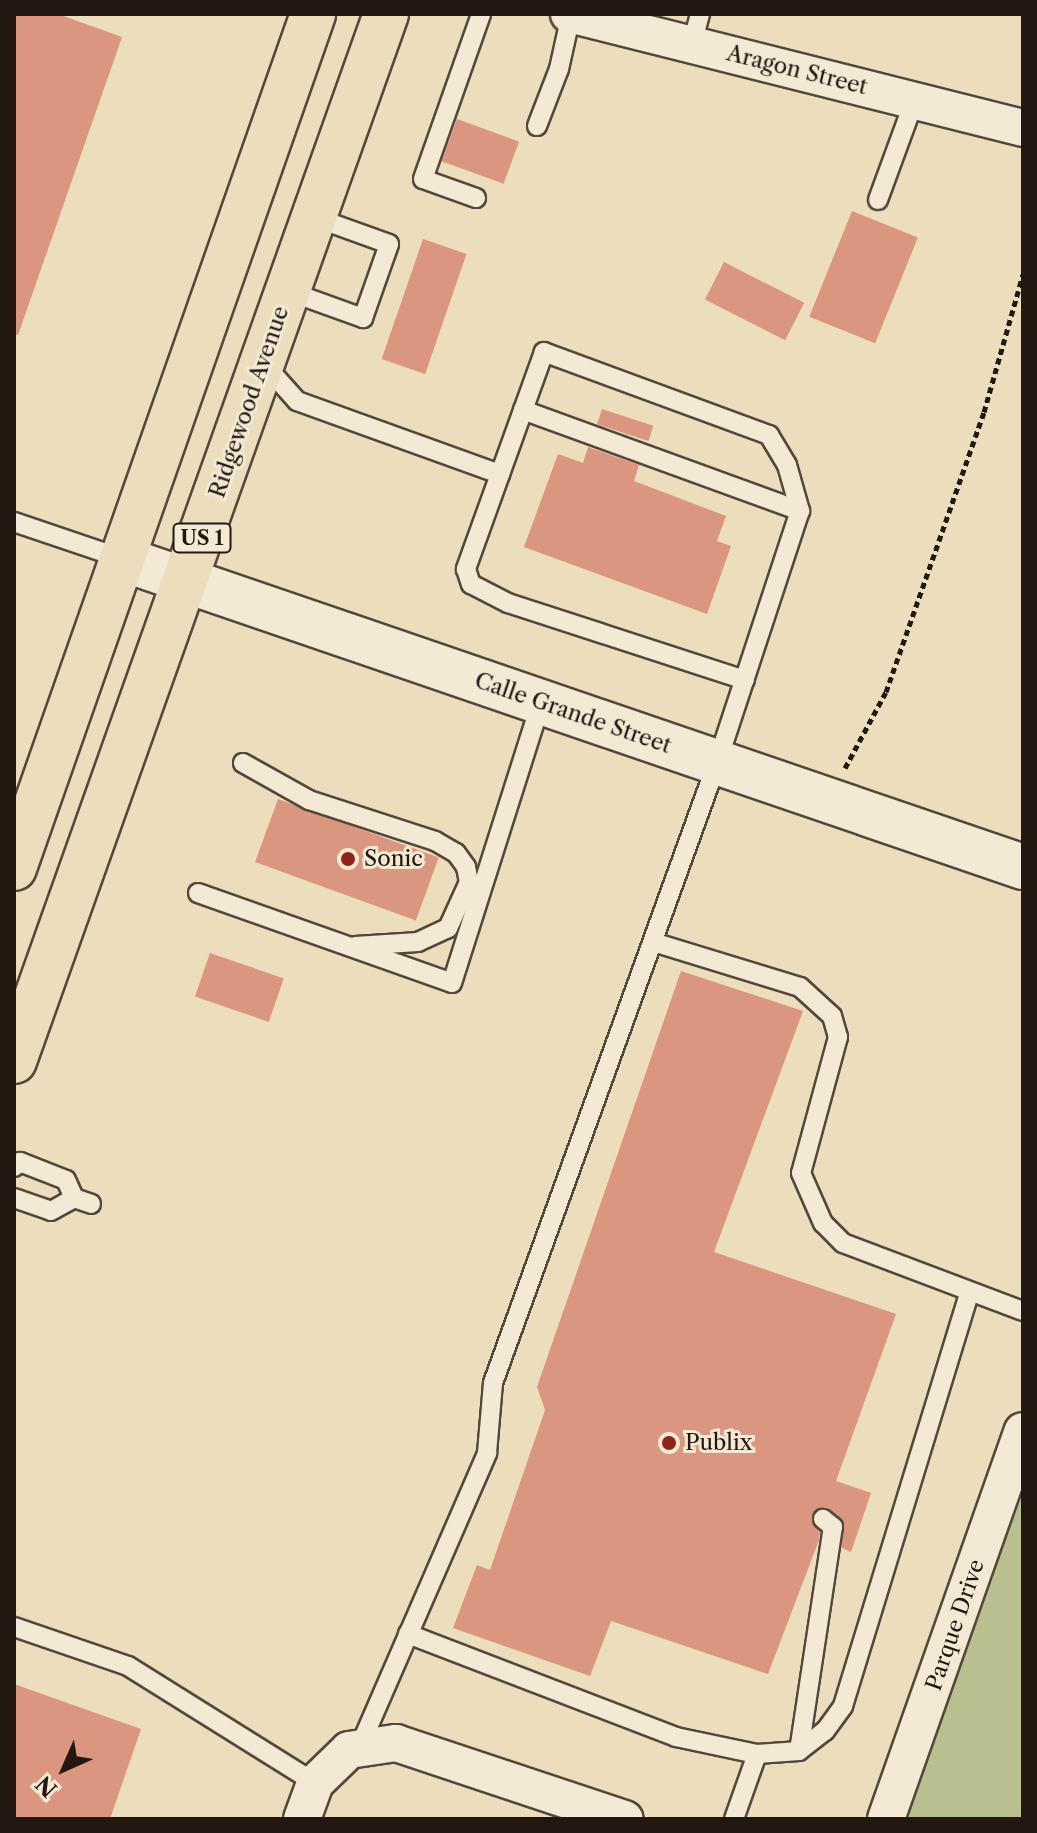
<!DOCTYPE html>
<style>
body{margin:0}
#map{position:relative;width:1037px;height:1833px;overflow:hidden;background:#ecddbd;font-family:"Libre Caslon Text",serif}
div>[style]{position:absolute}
.green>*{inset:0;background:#b8c090}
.building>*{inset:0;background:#da967f;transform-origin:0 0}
.path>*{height:5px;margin-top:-2.5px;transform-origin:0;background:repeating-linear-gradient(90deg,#221711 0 6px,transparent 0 10px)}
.roads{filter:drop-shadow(2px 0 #54483c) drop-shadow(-2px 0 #54483c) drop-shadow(0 2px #54483c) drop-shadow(0 -2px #54483c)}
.lane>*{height:18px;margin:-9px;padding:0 9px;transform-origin:9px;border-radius:9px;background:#f3e9d4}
.street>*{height:36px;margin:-18px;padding:0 18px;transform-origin:18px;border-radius:18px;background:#f3e9d4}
.secondary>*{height:44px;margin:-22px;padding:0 22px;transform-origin:22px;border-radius:22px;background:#f3e9d4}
.primary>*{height:44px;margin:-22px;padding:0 22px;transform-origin:22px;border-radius:22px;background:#ecddbd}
.dots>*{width:22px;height:22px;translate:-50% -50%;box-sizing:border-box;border:4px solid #f3e9d4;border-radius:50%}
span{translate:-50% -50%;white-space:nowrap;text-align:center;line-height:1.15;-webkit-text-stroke:6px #f3e9d4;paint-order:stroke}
.shield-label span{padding:2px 6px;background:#f3e9d4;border:2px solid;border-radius:6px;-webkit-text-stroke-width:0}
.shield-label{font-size:20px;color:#221711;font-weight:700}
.street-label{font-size:22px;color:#221711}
.poi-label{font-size:22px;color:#221711}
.left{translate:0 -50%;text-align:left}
.frame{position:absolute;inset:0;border:16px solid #221711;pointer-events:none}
.north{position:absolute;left:24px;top:1729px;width:80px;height:80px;-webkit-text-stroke:6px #f3e9d4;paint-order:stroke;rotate:225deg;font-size:22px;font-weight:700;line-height:32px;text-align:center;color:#221711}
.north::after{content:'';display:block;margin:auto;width:28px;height:36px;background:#221711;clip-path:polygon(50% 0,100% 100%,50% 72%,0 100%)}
</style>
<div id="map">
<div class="green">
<div style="clip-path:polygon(1023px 1486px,1023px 1819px,906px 1819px)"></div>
</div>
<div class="building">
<div style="clip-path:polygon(14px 14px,58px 14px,122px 37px,18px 335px,14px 334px)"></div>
<div style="left:457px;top:119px;width:66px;height:45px;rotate:20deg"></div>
<div style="left:852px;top:211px;width:71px;height:114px;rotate:22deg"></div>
<div style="left:423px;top:239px;width:46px;height:127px;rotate:19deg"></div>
<div style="left:724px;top:262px;width:90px;height:42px;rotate:27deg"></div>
<div style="left:602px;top:409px;width:54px;height:16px;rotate:18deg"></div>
<div style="clip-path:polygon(588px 447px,639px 465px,634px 481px,726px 516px,717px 541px,731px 546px,707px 614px,524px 547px,558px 454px,583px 463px)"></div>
<div style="left:278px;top:799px;width:171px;height:67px;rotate:20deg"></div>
<div style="left:210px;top:953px;width:78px;height:46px;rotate:19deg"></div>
<div style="clip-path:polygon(681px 971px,803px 1011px,714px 1252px,896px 1314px,836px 1481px,871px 1493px,851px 1552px,842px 1548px,841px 1518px,826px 1507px,814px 1511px,812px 1523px,820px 1532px,819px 1540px,768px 1674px,611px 1621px,590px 1676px,453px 1628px,477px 1565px,490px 1570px,545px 1410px,537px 1387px)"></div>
<div style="clip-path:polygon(14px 1684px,141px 1729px,110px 1819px,14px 1819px)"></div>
</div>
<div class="path">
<div style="left:845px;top:768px;width:86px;rotate:-61.7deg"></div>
<div style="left:886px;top:692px;width:297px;rotate:-70.7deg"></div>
<div style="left:984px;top:412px;width:143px;rotate:-74.2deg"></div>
</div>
<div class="roads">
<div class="lane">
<div style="left:692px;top:44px;width:31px;rotate:-75deg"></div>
<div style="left:537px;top:126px;width:61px;rotate:-68.9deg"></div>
<div style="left:559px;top:69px;width:55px;rotate:-77.5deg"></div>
<div style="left:476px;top:198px;width:56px;rotate:-160.3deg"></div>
<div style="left:423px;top:179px;width:175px;rotate:-70.6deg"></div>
<div style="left:878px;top:200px;width:108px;rotate:-69.9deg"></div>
<div style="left:288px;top:291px;width:80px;rotate:19.8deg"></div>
<div style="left:363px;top:318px;width:78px;rotate:-70.6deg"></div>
<div style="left:389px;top:244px;width:80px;rotate:-160.2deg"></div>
<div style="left:264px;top:364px;width:50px;rotate:48.3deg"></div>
<div style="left:297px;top:401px;width:216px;rotate:19.8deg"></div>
<div style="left:523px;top:410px;width:295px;rotate:20deg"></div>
<div style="left:14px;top:522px;width:115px;rotate:18.7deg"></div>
<div style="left:243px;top:763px;width:76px;rotate:29.3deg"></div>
<div style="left:309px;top:800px;width:133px;rotate:18deg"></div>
<div style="left:435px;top:841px;width:24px;rotate:30deg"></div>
<div style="left:456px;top:853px;width:17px;rotate:54deg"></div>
<div style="left:466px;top:867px;width:15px;rotate:79deg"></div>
<div style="left:469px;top:882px;width:51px;rotate:114.5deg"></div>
<div style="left:448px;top:928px;width:33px;rotate:155deg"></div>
<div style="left:418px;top:942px;width:63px;rotate:176.4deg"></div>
<div style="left:198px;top:893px;width:269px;rotate:19.5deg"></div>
<div style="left:452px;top:983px;width:294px;rotate:-72.4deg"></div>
<div style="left:653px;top:942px;width:154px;rotate:17deg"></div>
<div style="left:800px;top:987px;width:43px;rotate:42.2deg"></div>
<div style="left:832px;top:1016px;width:22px;rotate:74deg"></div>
<div style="left:838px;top:1037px;width:141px;rotate:105.2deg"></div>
<div style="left:801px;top:1173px;width:55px;rotate:66.3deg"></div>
<div style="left:823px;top:1223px;width:28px;rotate:45deg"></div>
<div style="left:843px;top:1243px;width:192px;rotate:20.7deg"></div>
<div style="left:14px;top:1167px;width:8px;rotate:-40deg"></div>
<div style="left:20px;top:1162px;width:49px;rotate:21.4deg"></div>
<div style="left:66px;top:1180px;width:20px;rotate:66deg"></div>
<div style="left:14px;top:1198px;width:39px;rotate:19deg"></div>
<div style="left:51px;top:1211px;width:26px;rotate:-29deg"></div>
<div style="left:74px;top:1198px;width:18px;rotate:19deg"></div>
<div style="left:14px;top:1627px;width:120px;rotate:18.9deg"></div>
<div style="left:128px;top:1666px;width:221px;rotate:32deg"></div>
<div style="left:408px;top:1634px;width:287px;rotate:21deg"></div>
<div style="left:676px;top:1737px;width:83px;rotate:11.9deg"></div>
<div style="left:757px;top:1754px;width:42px;rotate:-4.1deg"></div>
<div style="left:799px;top:1751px;width:33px;rotate:-38deg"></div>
<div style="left:825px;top:1731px;width:31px;rotate:-54deg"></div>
<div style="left:843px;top:1706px;width:432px;rotate:-73deg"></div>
<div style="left:359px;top:1748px;width:322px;rotate:-66.5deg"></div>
<div style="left:487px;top:1453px;width:70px;rotate:-85.1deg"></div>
<div style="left:493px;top:1383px;width:659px;rotate:-70.14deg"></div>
<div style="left:717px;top:763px;width:265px;rotate:-71.8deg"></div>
<div style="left:800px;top:511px;width:48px;rotate:-105.8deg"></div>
<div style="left:787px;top:465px;width:35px;rotate:-121deg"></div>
<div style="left:769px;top:435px;width:240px;rotate:-159.8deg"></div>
<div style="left:544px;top:352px;width:231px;rotate:109.8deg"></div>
<div style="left:466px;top:569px;width:16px;rotate:72deg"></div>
<div style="left:471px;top:584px;width:42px;rotate:27.2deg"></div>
<div style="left:508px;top:603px;width:249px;rotate:18deg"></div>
<div style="left:799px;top:1751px;width:227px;rotate:-81.4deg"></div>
<div style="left:833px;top:1527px;width:13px;rotate:-141deg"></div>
<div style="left:734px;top:1819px;width:69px;rotate:-70.5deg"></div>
</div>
<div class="street">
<div style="left:569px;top:14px;width:468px;rotate:14.1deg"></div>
<div style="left:302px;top:1819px;width:38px;rotate:-70deg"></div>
<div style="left:315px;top:1783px;width:47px;rotate:-44.1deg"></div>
<div style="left:349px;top:1750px;width:48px;rotate:-8.5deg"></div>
<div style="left:396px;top:1743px;width:241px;rotate:18.4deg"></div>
<div style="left:886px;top:1819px;width:411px;rotate:-70.6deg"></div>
</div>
<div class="secondary">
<div style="left:123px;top:559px;width:951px;rotate:18.89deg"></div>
</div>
<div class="primary">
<div style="left:14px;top:868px;width:905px;rotate:-70.7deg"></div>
<div style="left:14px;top:1061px;width:1111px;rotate:-70.44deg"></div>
</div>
</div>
<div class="dots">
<div style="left:348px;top:859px;background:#8f2418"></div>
<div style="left:669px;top:1443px;background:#8f2418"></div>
</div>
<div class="shield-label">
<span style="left:202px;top:538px">US 1</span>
</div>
<div class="street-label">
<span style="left:797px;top:70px;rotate:14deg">Aragon Street</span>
<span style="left:249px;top:402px;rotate:-71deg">Ridgewood Avenue</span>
<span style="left:573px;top:713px;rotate:19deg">Calle Grande Street</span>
<span style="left:955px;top:1625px;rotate:-71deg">Parque Drive</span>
</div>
<div class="poi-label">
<span class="left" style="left:364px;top:859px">Sonic</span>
<span class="left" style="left:685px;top:1443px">Publix</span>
</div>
<div class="frame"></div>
<div class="north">N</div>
</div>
